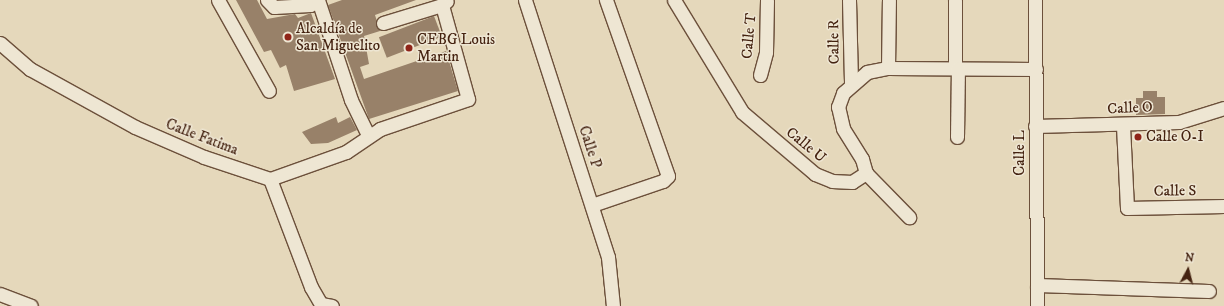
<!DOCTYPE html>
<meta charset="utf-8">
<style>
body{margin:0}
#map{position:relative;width:1224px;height:306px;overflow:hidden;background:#e5d8bb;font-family:"IM FELL DW Pica",serif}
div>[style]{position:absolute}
.building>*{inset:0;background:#988169;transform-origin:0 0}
.roads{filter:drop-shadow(1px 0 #6c503b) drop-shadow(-1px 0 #6c503b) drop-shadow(0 1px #6c503b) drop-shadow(0 -1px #6c503b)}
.minor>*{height:13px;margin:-6.5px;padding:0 6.5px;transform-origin:6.5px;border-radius:6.5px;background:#eee6d3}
.dots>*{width:11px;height:11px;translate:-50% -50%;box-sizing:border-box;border:2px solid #eee6d3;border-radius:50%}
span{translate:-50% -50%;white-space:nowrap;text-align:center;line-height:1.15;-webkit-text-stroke:3px #eee6d3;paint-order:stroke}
.poi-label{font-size:15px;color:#442210}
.left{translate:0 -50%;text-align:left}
.street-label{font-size:15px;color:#442210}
.north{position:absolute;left:1168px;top:250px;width:40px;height:40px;-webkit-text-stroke:3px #eee6d3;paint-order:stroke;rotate:7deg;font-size:11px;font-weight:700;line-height:16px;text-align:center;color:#442210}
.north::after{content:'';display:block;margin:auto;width:14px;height:18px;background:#442210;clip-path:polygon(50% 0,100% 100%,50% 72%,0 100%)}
</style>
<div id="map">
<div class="building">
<div style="clip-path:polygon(236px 0,257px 0,267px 19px,295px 14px,298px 18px,311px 13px,335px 79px,294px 91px,286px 65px,280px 68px,271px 50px,264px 52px)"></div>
<div style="clip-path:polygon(342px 0,416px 0,375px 15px,380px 31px,364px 36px,369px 64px,360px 67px,364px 79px,446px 51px,458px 91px,369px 119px,328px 5px)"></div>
<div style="left:434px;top:16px;width:22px;height:59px;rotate:69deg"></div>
<div style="clip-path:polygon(1143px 91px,1157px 91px,1157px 97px,1165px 97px,1165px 114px,1136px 115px,1136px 98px,1143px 98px)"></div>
<div style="clip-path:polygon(336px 117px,338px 123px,350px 117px,357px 130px,328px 143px,311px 144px,302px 132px)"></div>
</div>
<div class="roads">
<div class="minor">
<div style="left:218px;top:0;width:104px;rotate:60.7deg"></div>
<div style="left:267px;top:0;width:10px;rotate:45deg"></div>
<div style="left:274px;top:7px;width:36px;rotate:-3deg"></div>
<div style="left:310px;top:5px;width:8px;rotate:-40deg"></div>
<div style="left:318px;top:0;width:105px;rotate:71.7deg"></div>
<div style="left:351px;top:100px;width:39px;rotate:64deg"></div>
<div style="left:525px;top:0;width:270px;rotate:72.1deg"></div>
<div style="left:608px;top:257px;width:49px;rotate:84.2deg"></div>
<div style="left:674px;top:0;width:131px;rotate:58.7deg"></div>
<div style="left:742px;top:112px;width:96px;rotate:40.3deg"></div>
<div style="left:815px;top:174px;width:18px;rotate:22deg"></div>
<div style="left:832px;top:181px;width:20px;rotate:3deg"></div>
<div style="left:852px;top:182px;width:17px;rotate:-33deg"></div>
<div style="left:866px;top:173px;width:15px;rotate:-106deg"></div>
<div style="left:862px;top:159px;width:36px;rotate:-122deg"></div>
<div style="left:843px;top:128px;width:22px;rotate:-103deg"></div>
<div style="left:838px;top:107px;width:15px;rotate:-70deg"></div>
<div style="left:843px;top:93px;width:32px;rotate:-41deg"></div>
<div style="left:867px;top:72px;width:21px;rotate:-11deg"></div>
<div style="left:888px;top:68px;width:148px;rotate:0.4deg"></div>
<div style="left:849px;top:0;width:84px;rotate:88.6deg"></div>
<div style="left:1035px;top:0;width:306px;rotate:89.6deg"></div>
<div style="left:383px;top:23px;width:62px;rotate:-17deg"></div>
<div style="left:442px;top:5px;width:6px;rotate:-39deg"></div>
<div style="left:0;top:43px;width:40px;rotate:41deg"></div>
<div style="left:30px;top:69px;width:120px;rotate:28.9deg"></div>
<div style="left:135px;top:127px;width:75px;rotate:23.5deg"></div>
<div style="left:204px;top:157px;width:70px;rotate:18.4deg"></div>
<div style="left:888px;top:68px;width:68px;rotate:-89.2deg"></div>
<div style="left:955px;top:68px;width:68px;rotate:-90deg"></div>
<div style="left:760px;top:75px;width:24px;rotate:-75deg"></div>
<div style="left:766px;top:52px;width:52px;rotate:-88.9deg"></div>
<div style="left:1035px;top:126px;width:144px;rotate:-1.6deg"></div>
<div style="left:1179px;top:122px;width:47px;rotate:-17.3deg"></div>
<div style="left:1123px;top:126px;width:82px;rotate:87.2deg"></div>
<div style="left:1127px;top:208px;width:97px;rotate:-1.2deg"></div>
<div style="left:957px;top:137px;width:69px;rotate:-89.2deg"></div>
<div style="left:866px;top:173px;width:62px;rotate:45.7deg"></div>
<div style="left:270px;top:179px;width:81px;rotate:-19.6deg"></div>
<div style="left:346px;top:152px;width:41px;rotate:-34.1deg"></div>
<div style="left:380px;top:129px;width:93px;rotate:-18.8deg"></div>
<div style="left:468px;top:99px;width:98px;rotate:-105.5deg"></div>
<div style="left:270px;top:179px;width:116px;rotate:69.2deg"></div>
<div style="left:311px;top:287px;width:20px;rotate:60deg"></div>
<div style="left:321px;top:304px;width:11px;rotate:10deg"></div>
<div style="left:592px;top:205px;width:75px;rotate:-18.7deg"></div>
<div style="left:663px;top:181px;width:7px;rotate:-45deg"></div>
<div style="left:668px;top:176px;width:187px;rotate:-109.4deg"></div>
<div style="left:1037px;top:285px;width:172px;rotate:2deg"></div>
<div style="left:0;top:294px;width:33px;rotate:21deg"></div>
</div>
</div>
<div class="dots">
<div style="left:288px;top:37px;background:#8f2418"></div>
<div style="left:409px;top:48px;background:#8f2418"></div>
<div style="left:1138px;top:137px;background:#8f2418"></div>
</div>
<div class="poi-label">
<span class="left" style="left:296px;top:37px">Alcaldía de<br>San Miguelito</span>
<span class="left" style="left:417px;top:48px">CEBG Louis<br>Martin</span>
<span class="left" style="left:1146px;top:137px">Calle O-I</span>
</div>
<div class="street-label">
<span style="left:749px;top:36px;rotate:-85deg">Calle T</span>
<span style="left:834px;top:42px;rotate:-91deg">Calle R</span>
<span style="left:1130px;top:108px;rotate:-3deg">Calle O</span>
<span style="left:202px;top:137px;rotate:21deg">Calle Fatima</span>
<span style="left:806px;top:145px;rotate:39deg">Calle U</span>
<span style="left:590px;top:147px;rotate:72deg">Calle P</span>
<span style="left:1020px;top:153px;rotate:-90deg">Calle L</span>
<span style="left:1175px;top:191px;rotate:-1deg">Calle S</span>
</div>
<div class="north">N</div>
</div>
